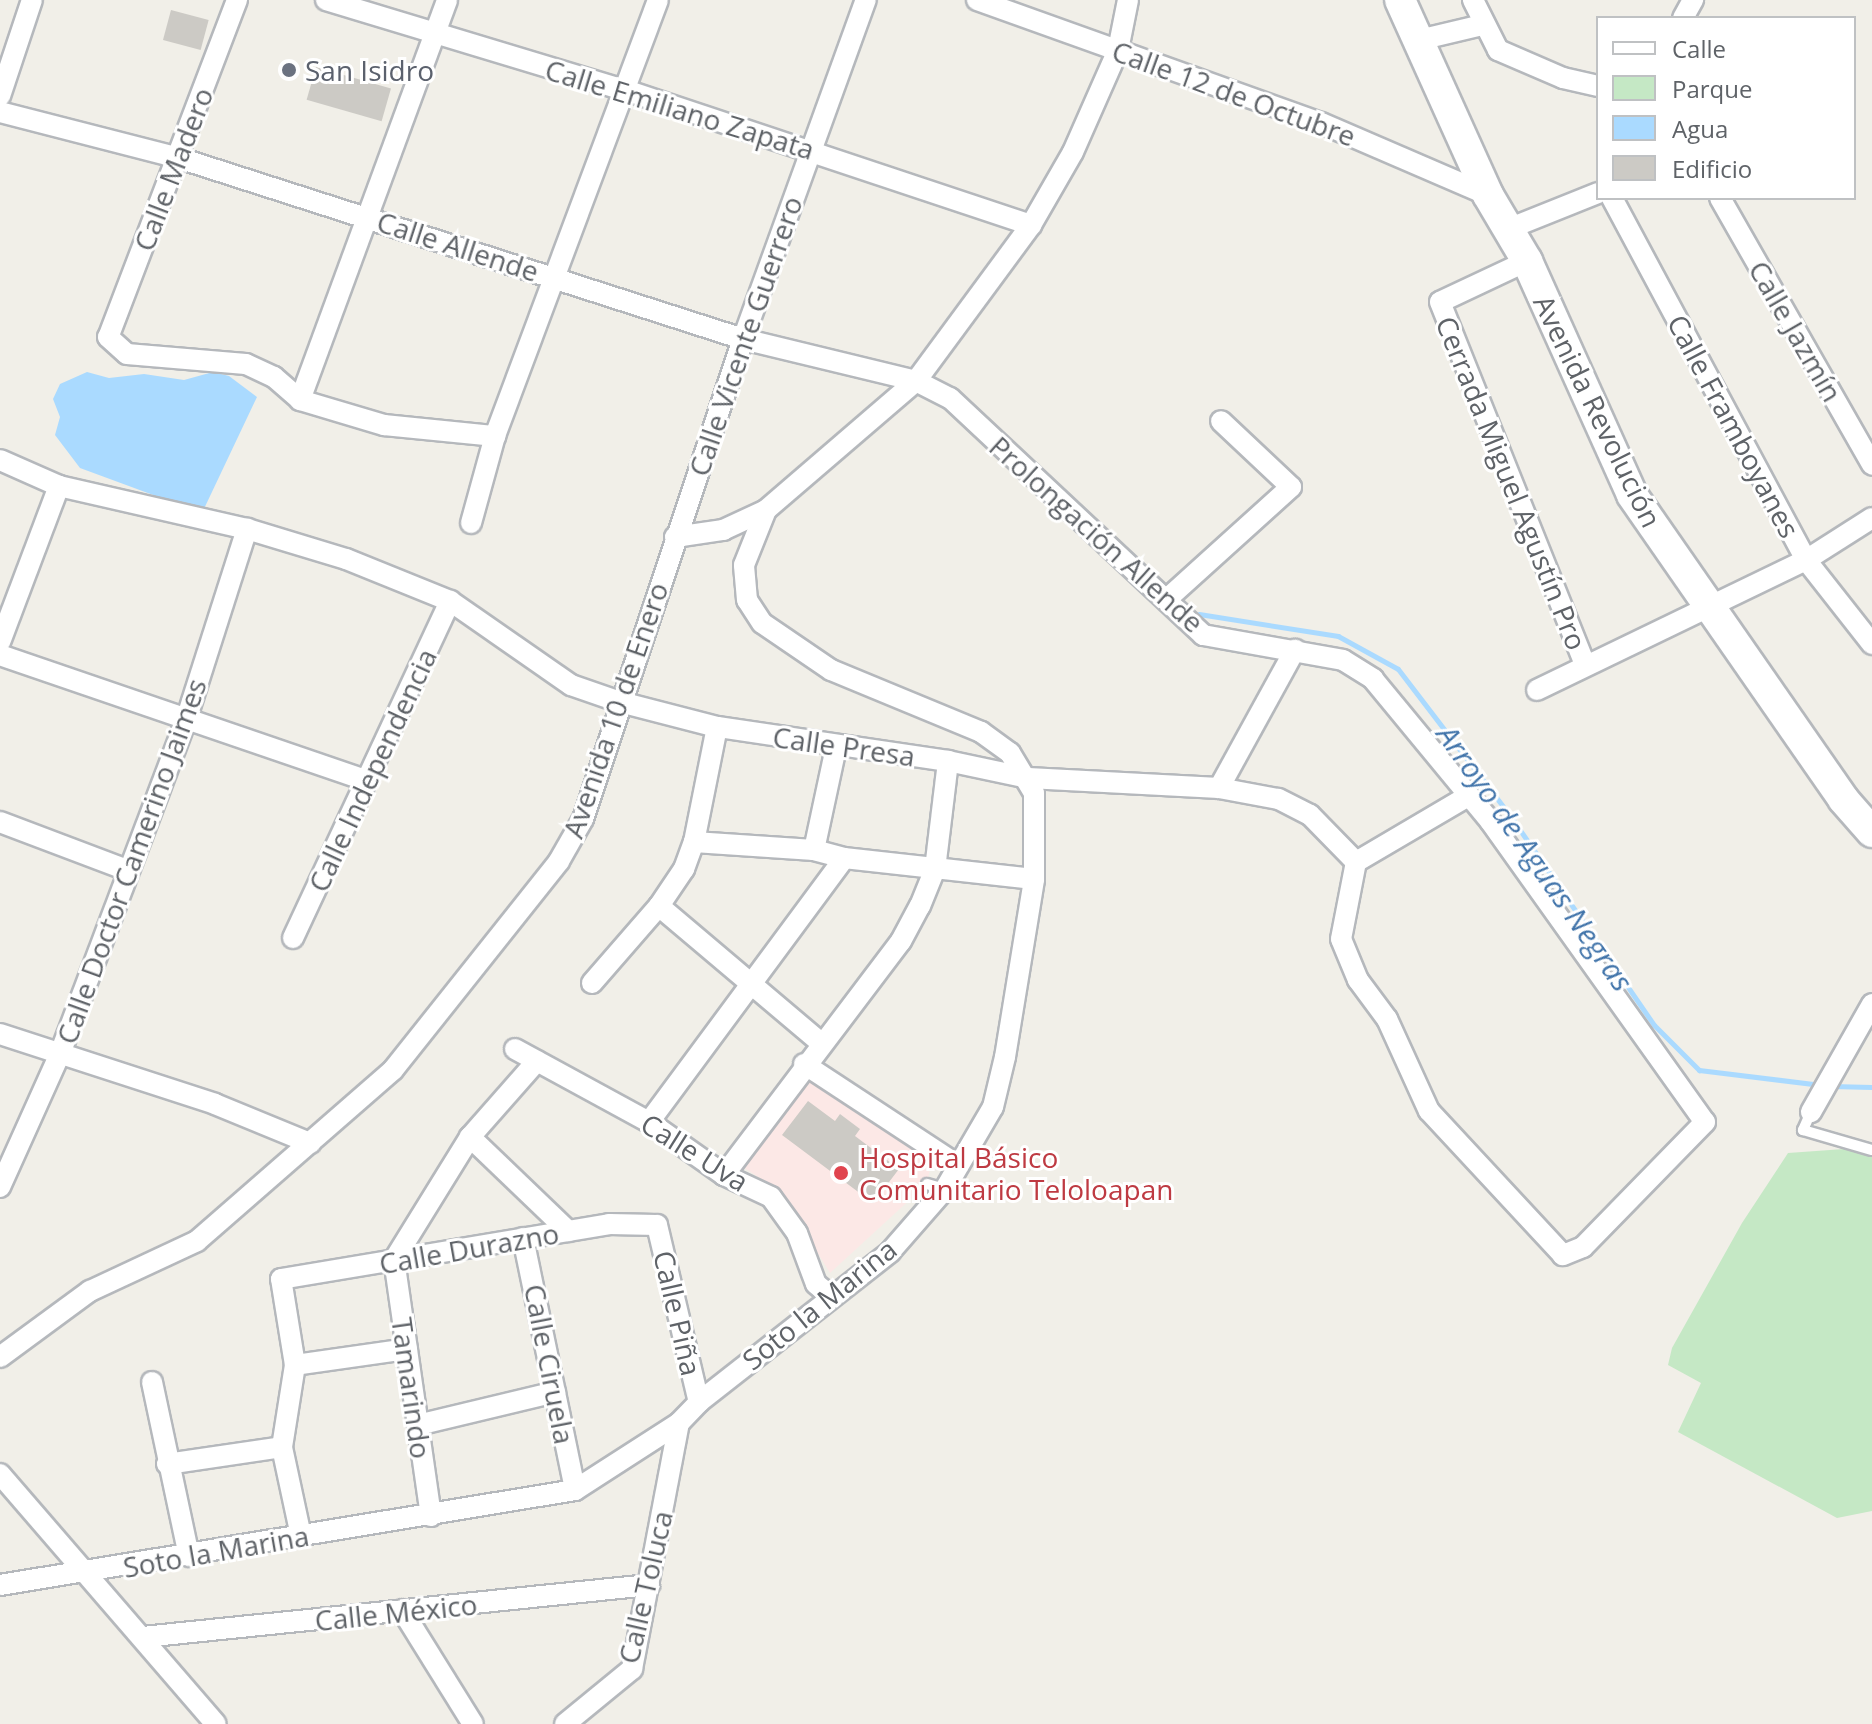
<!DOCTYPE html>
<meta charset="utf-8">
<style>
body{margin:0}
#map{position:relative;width:1872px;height:1724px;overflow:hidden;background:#f1efe8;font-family:"Open Sans",sans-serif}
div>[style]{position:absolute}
.medical>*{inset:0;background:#fce8e6}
.green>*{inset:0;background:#c5e8c5}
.water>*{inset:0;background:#aadaff}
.stream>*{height:5px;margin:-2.5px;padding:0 2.5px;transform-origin:2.5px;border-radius:2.5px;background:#aadaff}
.building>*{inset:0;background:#cccac5;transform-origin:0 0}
.roads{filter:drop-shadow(2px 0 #b5b8bc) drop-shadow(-2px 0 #b5b8bc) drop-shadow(0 2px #b5b8bc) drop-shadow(0 -2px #b5b8bc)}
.lane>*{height:10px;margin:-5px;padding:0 5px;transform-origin:5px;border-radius:5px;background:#fff}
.street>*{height:20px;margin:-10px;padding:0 10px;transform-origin:10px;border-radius:10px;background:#fff}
.secondary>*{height:30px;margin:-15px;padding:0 15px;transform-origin:15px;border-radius:15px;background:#fff}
.dots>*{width:22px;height:22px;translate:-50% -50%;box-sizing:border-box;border:4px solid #fff;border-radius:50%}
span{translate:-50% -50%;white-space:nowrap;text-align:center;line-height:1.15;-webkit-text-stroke:6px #fff;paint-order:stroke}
.worship-label{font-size:28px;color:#5b616d}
.left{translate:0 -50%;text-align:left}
.street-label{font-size:28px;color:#5f6368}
.health-label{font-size:28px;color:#be3a42}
.water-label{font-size:30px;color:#4174aa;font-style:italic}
.legend{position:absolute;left:1596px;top:16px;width:260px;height:184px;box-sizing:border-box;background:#fff;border:2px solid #bfc1c3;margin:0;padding:10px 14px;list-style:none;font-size:24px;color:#5f6368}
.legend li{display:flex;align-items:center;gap:16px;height:40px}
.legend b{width:40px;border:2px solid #bfc1c3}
</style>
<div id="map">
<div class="medical">
<div style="clip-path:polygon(810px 1069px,933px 1154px,927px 1184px,830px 1273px,780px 1191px,735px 1162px)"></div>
</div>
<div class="green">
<div style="clip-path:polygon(1872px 1147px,1872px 1511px,1837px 1518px,1678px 1432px,1701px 1383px,1668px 1365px,1672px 1348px,1742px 1223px,1788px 1153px)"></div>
</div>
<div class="water">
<div style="clip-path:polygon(87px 372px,109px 378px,144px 374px,184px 380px,213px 372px,229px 376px,257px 397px,202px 513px,80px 468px,55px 435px,60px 417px,53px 399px,60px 384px)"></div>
</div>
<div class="stream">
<div style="left:1199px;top:614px;width:141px;rotate:9deg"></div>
<div style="left:1338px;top:636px;width:68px;rotate:28.8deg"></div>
<div style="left:1398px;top:669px;width:186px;rotate:52.6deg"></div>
<div style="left:1511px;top:817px;width:252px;rotate:55.5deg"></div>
<div style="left:1654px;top:1025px;width:64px;rotate:45deg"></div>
<div style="left:1699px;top:1070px;width:123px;rotate:7deg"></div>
<div style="left:1831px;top:1086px;width:41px;rotate:1.4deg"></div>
</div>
<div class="building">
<div style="left:171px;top:10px;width:39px;height:31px;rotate:15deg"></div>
<div style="left:316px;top:67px;width:78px;height:34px;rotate:16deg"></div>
<div style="clip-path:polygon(808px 1101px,835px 1121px,840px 1114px,860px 1129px,855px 1136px,899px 1169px,873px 1203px,782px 1135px)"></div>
</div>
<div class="roads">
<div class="lane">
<div style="left:1811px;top:1112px;width:20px;rotate:114deg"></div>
<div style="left:1803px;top:1130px;width:72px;rotate:16.2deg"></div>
<div style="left:927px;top:1184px;width:19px;rotate:16deg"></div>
</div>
<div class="street">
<div style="left:237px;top:0;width:361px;rotate:110.9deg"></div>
<div style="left:108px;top:337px;width:25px;rotate:42deg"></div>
<div style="left:127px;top:354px;width:119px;rotate:4.8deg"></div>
<div style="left:246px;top:364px;width:31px;rotate:25deg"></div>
<div style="left:274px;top:377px;width:35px;rotate:41deg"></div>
<div style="left:300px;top:400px;width:88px;rotate:16.6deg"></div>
<div style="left:384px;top:425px;width:112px;rotate:5.7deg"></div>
<div style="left:326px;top:0;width:312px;rotate:16.8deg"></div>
<div style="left:625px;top:90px;width:428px;rotate:18.4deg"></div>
<div style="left:977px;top:0;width:365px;rotate:19.7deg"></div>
<div style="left:1321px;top:123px;width:182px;rotate:23.3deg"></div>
<div style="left:1473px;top:0;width:56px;rotate:63.4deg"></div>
<div style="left:1498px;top:50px;width:71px;rotate:23.3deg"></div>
<div style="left:1563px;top:78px;width:36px;rotate:13deg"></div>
<div style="left:1683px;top:18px;width:21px;rotate:-61deg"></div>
<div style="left:1419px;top:40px;width:65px;rotate:-13.4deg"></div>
<div style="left:0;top:96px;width:101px;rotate:-71.6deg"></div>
<div style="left:0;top:112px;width:185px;rotate:14.4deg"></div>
<div style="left:179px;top:158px;width:592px;rotate:17.79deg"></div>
<div style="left:743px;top:339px;width:178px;rotate:13.6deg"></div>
<div style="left:916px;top:381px;width:38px;rotate:27deg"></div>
<div style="left:950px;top:398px;width:347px;rotate:43.1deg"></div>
<div style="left:1203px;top:635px;width:142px;rotate:10.1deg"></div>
<div style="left:1343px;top:660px;width:36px;rotate:32deg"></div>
<div style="left:1373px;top:679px;width:184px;rotate:50.5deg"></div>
<div style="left:1490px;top:821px;width:370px;rotate:54.5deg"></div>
<div style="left:1705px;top:1122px;width:175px;rotate:134.3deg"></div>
<div style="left:1583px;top:1247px;width:22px;rotate:158deg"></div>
<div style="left:1563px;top:1255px;width:197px;rotate:-132.9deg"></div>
<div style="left:1429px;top:1111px;width:101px;rotate:-114.5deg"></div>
<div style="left:1387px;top:1019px;width:49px;rotate:-126.6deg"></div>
<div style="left:1358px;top:980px;width:44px;rotate:-112.5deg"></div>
<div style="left:1341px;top:939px;width:78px;rotate:-79deg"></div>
<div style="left:1356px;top:862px;width:66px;rotate:-134.4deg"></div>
<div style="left:1310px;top:815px;width:36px;rotate:-153deg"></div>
<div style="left:1278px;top:799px;width:60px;rotate:-169.4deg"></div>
<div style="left:1219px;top:788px;width:191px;rotate:-177deg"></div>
<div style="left:1028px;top:778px;width:82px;rotate:-168deg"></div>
<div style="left:948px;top:761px;width:233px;rotate:-171.6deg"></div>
<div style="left:717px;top:727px;width:100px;rotate:-165.5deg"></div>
<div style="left:620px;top:702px;width:52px;rotate:-160.9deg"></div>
<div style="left:571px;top:685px;width:147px;rotate:-145.2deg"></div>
<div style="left:450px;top:601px;width:112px;rotate:-158deg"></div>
<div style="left:346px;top:559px;width:103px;rotate:-163.1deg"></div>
<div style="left:247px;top:529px;width:193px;rotate:-167.1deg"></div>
<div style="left:59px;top:486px;width:64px;rotate:-156.2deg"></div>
<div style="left:1612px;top:198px;width:411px;rotate:61.8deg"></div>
<div style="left:1806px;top:560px;width:107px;rotate:51.8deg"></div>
<div style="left:1720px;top:198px;width:307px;rotate:60.3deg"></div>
<div style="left:1508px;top:229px;width:97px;rotate:-21.8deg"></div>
<div style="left:1527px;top:261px;width:96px;rotate:154.8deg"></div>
<div style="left:1440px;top:302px;width:391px;rotate:68.2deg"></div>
<div style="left:300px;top:400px;width:426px;rotate:-69.8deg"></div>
<div style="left:471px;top:523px;width:90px;rotate:-74.6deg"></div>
<div style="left:495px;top:436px;width:465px;rotate:-69.5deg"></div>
<div style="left:675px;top:537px;width:49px;rotate:-8.3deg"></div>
<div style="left:723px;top:530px;width:47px;rotate:-24.9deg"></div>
<div style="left:766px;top:510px;width:198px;rotate:-40.7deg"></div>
<div style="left:916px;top:381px;width:194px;rotate:-53.6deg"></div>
<div style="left:1031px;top:225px;width:84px;rotate:-60.1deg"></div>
<div style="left:1073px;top:152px;width:111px;rotate:-66.2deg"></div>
<div style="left:1118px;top:50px;width:51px;rotate:-78.7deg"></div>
<div style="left:1167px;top:599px;width:167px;rotate:-42.1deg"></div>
<div style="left:1291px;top:487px;width:96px;rotate:-136.7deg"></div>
<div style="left:0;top:642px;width:167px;rotate:-69.3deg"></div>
<div style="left:0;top:655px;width:386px;rotate:18.9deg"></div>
<div style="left:1537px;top:690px;width:299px;rotate:-25.8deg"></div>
<div style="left:1806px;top:560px;width:78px;rotate:-32.5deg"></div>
<div style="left:1219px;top:788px;width:158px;rotate:-61.2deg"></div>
<div style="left:0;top:822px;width:136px;rotate:20.7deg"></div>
<div style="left:694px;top:842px;width:120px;rotate:3.8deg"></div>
<div style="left:814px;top:850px;width:31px;rotate:15deg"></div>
<div style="left:844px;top:858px;width:191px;rotate:6.3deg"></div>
<div style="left:814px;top:850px;width:105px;rotate:-77.9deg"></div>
<div style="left:1356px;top:862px;width:130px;rotate:-30.5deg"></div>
<div style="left:659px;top:906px;width:212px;rotate:40.2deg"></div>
<div style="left:293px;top:938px;width:372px;rotate:-65deg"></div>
<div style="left:592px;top:983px;width:102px;rotate:-49deg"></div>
<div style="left:659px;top:906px;width:45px;rotate:-56deg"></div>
<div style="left:684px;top:869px;width:29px;rotate:-70deg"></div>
<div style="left:694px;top:842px;width:117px;rotate:-78.7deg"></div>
<div style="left:0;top:1034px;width:226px;rotate:18deg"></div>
<div style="left:215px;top:1104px;width:103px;rotate:22.3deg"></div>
<div style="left:515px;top:1049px;width:153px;rotate:28.6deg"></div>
<div style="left:649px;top:1122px;width:92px;rotate:35.2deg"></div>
<div style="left:724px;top:1175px;width:52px;rotate:25.1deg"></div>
<div style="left:771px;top:1197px;width:44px;rotate:54.2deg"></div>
<div style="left:797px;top:1233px;width:54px;rotate:69.6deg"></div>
<div style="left:816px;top:1284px;width:19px;rotate:39deg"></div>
<div style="left:804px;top:1064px;width:184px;rotate:33.3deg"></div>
<div style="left:1811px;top:1112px;width:124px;rotate:-60.5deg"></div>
<div style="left:649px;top:1122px;width:328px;rotate:-53.5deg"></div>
<div style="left:470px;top:1137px;width:136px;rotate:43.8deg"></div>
<div style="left:724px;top:1175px;width:293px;rotate:-52.9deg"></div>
<div style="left:901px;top:941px;width:40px;rotate:-62deg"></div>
<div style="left:920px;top:906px;width:40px;rotate:-68deg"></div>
<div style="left:935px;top:869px;width:109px;rotate:-83.1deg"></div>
<div style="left:0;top:1187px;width:149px;rotate:-65.8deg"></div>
<div style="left:61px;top:1051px;width:354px;rotate:-69.3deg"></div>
<div style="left:186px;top:720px;width:201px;rotate:-72.3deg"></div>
<div style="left:523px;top:1238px;width:257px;rotate:78.3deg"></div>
<div style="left:0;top:1357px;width:112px;rotate:-36.3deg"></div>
<div style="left:90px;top:1291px;width:118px;rotate:-25deg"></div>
<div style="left:197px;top:1241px;width:260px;rotate:-41.1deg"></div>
<div style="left:393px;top:1070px;width:267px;rotate:-51.5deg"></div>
<div style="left:559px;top:861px;width:48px;rotate:-60.3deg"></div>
<div style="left:583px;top:819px;width:506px;rotate:-71.57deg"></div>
<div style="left:743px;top:339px;width:361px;rotate:-70.1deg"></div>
<div style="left:295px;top:1365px;width:113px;rotate:-8.1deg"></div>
<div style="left:152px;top:1382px;width:178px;rotate:78deg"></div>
<div style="left:418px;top:1425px;width:141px;rotate:-13.5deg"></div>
<div style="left:167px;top:1464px;width:116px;rotate:-8.4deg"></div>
<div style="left:0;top:1474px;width:330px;rotate:49.2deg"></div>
<div style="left:431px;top:1516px;width:259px;rotate:-98.2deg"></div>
<div style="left:394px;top:1260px;width:145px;rotate:-58.3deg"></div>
<div style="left:470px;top:1137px;width:101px;rotate:-48.6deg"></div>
<div style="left:301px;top:1536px;width:91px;rotate:-102.1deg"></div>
<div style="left:282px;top:1447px;width:83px;rotate:-81deg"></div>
<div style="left:295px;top:1365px;width:87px;rotate:-99.2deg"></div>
<div style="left:281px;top:1279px;width:333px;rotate:-9.5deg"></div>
<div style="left:609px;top:1224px;width:48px;rotate:1.2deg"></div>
<div style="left:657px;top:1225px;width:182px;rotate:76.7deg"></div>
<div style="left:0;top:1585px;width:583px;rotate:-9.38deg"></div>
<div style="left:575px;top:1490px;width:124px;rotate:-32.8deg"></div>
<div style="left:679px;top:1423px;width:29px;rotate:-46deg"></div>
<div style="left:699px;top:1402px;width:243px;rotate:-38.1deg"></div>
<div style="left:890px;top:1252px;width:84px;rotate:-48.9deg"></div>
<div style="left:945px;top:1189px;width:95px;rotate:-59.7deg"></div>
<div style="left:993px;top:1107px;width:51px;rotate:-76.5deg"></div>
<div style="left:1005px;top:1057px;width:180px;rotate:-80.7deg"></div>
<div style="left:1034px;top:879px;width:86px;rotate:-90deg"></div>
<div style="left:1034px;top:793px;width:47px;rotate:-121deg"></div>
<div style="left:1010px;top:753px;width:36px;rotate:-144deg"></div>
<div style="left:981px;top:732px;width:162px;rotate:-157.5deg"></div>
<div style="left:831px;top:670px;width:83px;rotate:-145.7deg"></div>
<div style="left:762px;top:623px;width:27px;rotate:-123deg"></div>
<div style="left:747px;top:600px;width:35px;rotate:-95deg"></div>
<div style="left:744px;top:565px;width:59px;rotate:-68.2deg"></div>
<div style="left:402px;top:1610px;width:134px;rotate:58.1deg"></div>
<div style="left:143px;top:1637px;width:509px;rotate:-5.87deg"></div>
<div style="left:565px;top:1724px;width:87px;rotate:-39.4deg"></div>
<div style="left:632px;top:1669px;width:250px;rotate:-79.2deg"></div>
</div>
<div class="secondary">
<div style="left:1400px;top:0;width:214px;rotate:65.7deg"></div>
<div style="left:1488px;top:195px;width:77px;rotate:59.4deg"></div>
<div style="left:1527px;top:261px;width:256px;rotate:65.8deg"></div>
<div style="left:1632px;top:495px;width:370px;rotate:55.2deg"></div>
<div style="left:1843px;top:799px;width:44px;rotate:48.7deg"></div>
</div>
</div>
<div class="dots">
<div style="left:289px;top:70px;background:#6b7280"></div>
<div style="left:841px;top:1173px;background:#e0444e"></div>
</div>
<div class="worship-label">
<span class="left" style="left:305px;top:70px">San Isidro</span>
</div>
<div class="street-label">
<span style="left:1234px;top:93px;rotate:20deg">Calle 12 de Octubre</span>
<span style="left:680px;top:109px;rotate:17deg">Calle Emiliano Zapata</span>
<span style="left:173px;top:169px;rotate:-69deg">Calle Madero</span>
<span style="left:458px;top:246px;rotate:18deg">Calle Allende</span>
<span style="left:1796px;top:331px;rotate:60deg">Calle Jazmín</span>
<span style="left:745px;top:336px;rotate:-71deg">Calle Vicente Guerrero</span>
<span style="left:1598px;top:411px;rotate:64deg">Avenida Revolución</span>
<span style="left:1734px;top:426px;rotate:62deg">Calle Framboyanes</span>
<span style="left:1512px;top:483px;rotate:68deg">Cerrada Miguel Agustín Pro</span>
<span style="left:1097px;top:534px;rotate:42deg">Prolongación Allende</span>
<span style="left:615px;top:710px;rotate:-71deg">Avenida 10 de Enero</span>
<span style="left:844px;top:746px;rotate:8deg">Calle Presa</span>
<span style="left:372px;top:770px;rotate:-65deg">Calle Independencia</span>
<span style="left:131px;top:861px;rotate:-70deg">Calle Doctor Camerino Jaimes</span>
<span style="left:695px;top:1152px;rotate:32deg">Calle Uva</span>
<span style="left:469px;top:1248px;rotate:-10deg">Calle Durazno</span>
<span style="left:819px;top:1304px;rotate:-39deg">Soto la Marina</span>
<span style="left:678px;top:1313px;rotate:77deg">Calle Piña</span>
<span style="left:550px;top:1364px;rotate:79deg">Calle Ciruela</span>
<span style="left:412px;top:1388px;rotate:82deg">Tamarindo</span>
<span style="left:216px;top:1551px;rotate:-10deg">Soto la Marina</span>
<span style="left:645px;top:1587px;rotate:-77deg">Calle Toluca</span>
<span style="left:396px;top:1612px;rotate:-6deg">Calle México</span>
</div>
<div class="health-label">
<span class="left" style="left:859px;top:1173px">Hospital Básico<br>Comunitario Teloloapan</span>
</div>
<div class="water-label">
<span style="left:1535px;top:858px;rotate:55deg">Arroyo de Aguas Negras</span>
</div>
<ul class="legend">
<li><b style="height:10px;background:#fff"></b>Calle</li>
<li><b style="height:22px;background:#c5e8c5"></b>Parque</li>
<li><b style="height:22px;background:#aadaff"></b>Agua</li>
<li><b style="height:22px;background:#cccac5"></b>Edificio</li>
</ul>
</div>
